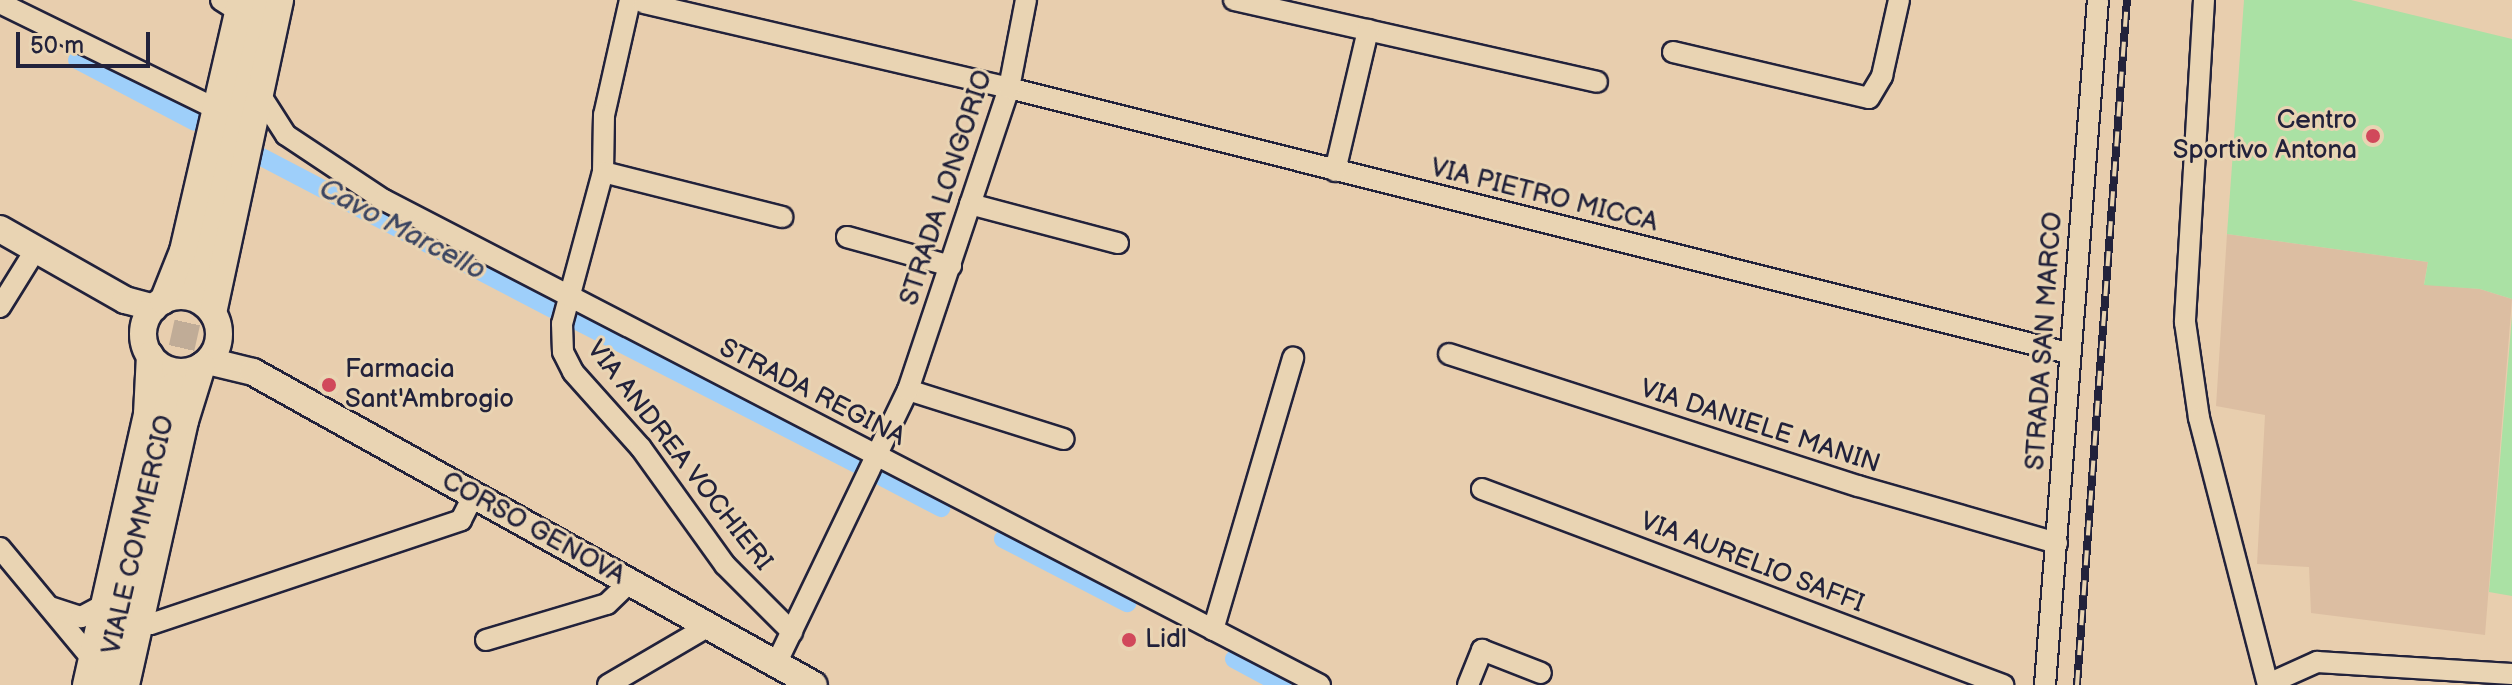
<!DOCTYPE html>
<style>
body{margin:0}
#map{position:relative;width:2512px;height:685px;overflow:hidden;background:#e8ceae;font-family:"Balsamiq Sans",sans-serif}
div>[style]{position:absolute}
.built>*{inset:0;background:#dcbea2}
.green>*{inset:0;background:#aae1a4}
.canal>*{height:18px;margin:-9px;padding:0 9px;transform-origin:9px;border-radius:9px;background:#9ecffa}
.major-tunnel>*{height:26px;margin-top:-13px;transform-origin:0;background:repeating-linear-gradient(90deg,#c0ac97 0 26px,transparent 0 39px)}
.roads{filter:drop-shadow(2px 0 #22223b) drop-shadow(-2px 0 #22223b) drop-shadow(0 2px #22223b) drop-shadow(0 -2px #22223b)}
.minor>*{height:20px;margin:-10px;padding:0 10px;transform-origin:10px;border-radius:10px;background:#e9d4b3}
.major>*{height:26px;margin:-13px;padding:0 13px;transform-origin:13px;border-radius:13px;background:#e9d4b3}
.major>.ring{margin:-13px;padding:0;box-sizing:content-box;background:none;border:26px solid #e9d4b3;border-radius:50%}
.rail>*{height:8px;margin-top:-4px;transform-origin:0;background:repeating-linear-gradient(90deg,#e9d4b3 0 15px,#22223b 0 30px);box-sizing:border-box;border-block:2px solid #22223b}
.dots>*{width:22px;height:22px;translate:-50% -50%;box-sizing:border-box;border:4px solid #e9d4b3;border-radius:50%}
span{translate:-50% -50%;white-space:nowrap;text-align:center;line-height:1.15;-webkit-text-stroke:6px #e9d4b3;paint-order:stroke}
.poi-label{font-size:26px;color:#22223b}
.right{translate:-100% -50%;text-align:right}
.left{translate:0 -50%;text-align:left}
.street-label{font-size:26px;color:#22223b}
.water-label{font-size:28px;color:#3b4561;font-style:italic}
.scale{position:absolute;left:16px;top:32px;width:134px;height:36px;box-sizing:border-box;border:4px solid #22223b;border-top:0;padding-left:10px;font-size:24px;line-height:28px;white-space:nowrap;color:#22223b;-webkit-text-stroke:6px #e9d4b3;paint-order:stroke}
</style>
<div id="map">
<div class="built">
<div style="clip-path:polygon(2227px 234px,2428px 262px,2424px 284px,2480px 289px,2512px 299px,2485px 635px,2311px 613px,2309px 567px,2257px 564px,2265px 415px,2216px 406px)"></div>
</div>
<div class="green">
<div style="clip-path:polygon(2244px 0,2351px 0,2512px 39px,2512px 299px,2480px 289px,2424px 285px,2428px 262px,2227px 234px)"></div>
<div style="clip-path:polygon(2512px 316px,2512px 596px,2489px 592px)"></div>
</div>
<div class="canal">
<div style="left:77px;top:60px;width:133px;rotate:27.7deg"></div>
<div style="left:252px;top:152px;width:339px;rotate:27.6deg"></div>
<div style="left:573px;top:319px;width:320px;rotate:27.1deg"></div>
<div style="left:882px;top:477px;width:67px;rotate:27.7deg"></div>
<div style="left:1003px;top:539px;width:140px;rotate:27.3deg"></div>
<div style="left:1234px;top:659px;width:55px;rotate:28.4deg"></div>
</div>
<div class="major-tunnel">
<div style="left:173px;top:386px;width:105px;rotate:-77.3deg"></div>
</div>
<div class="roads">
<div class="minor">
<div style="left:221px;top:0;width:20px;rotate:33deg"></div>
<div style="left:630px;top:0;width:118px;rotate:102.7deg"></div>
<div style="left:604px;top:115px;width:57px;rotate:91deg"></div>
<div style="left:603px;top:172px;width:157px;rotate:105.1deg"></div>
<div style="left:562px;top:324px;width:28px;rotate:88deg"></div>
<div style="left:563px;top:352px;width:22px;rotate:63deg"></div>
<div style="left:573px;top:372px;width:102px;rotate:48.2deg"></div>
<div style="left:641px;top:448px;width:144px;rotate:54.3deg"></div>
<div style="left:725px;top:565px;width:95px;rotate:45deg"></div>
<div style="left:1234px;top:0;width:372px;rotate:12.7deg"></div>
<div style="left:2204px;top:0;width:323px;rotate:93.4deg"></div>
<div style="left:2185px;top:322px;width:97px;rotate:81.7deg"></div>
<div style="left:2199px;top:418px;width:276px;rotate:75.5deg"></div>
<div style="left:0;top:3px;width:241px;rotate:26.1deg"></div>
<div style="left:644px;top:3px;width:375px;rotate:13.1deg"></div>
<div style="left:1009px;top:88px;width:1092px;rotate:14.05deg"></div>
<div style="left:1673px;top:52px;width:201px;rotate:13.2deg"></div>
<div style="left:1869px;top:98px;width:26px;rotate:-59deg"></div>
<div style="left:1882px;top:76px;width:78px;rotate:-77.4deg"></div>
<div style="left:259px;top:93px;width:50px;rotate:57.3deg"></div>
<div style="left:286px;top:135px;width:118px;rotate:33.6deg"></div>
<div style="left:384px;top:200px;width:1054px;rotate:27.39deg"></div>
<div style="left:1335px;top:171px;width:145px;rotate:-76.8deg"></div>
<div style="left:603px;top:172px;width:185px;rotate:14.1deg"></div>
<div style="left:970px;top:204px;width:153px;rotate:14.8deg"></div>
<div style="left:847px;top:237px;width:108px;rotate:15.6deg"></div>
<div style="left:0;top:307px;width:68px;rotate:-58.2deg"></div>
<div style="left:1449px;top:354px;width:430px;rotate:17.9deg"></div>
<div style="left:1858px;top:486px;width:207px;rotate:16deg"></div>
<div style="left:908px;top:390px;width:163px;rotate:17.5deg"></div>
<div style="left:1482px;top:489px;width:557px;rotate:20.62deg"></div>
<div style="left:0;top:548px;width:144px;rotate:50.3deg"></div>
<div style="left:50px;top:607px;width:33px;rotate:18deg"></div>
<div style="left:81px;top:617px;width:26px;rotate:-28deg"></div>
<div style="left:151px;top:624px;width:327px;rotate:-18.5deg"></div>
<div style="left:461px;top:520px;width:28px;rotate:-63deg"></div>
<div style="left:1213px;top:630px;width:284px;rotate:-73.6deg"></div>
<div style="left:486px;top:640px;width:126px;rotate:-16.6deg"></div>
<div style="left:607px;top:604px;width:32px;rotate:-44deg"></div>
<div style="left:776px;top:664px;width:304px;rotate:-64.3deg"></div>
<div style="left:908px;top:390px;width:318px;rotate:-71.5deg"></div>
<div style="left:1009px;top:88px;width:90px;rotate:-79.1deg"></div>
<div style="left:2268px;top:684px;width:54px;rotate:-24.2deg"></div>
<div style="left:2317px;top:662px;width:195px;rotate:3.5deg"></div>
<div style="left:608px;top:685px;width:117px;rotate:-30.3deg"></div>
<div style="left:1468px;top:685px;width:38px;rotate:-68deg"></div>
<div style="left:1482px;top:650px;width:63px;rotate:21.3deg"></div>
<div style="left:2045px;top:685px;width:687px;rotate:-85.58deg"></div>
</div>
<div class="major">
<div style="left:0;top:229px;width:144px;rotate:29.6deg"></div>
<div style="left:125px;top:300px;width:30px;rotate:15deg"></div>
<div style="left:196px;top:284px;width:291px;rotate:-77.3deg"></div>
<div class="ring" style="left:143px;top:296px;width:50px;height:50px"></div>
<div style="left:163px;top:301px;width:54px;rotate:-68.2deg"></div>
<div style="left:183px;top:251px;width:258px;rotate:-77deg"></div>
<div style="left:213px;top:313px;width:320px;rotate:-77.9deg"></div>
<div style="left:208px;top:361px;width:46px;rotate:13.7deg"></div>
<div style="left:253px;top:372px;width:642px;rotate:29.16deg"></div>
<div style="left:86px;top:685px;width:278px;rotate:-77.3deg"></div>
<div style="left:147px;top:414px;width:59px;rotate:-87.1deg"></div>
<div style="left:105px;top:685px;width:307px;rotate:-77.2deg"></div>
<div style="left:126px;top:685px;width:271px;rotate:-77.4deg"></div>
<div style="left:185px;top:421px;width:58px;rotate:-72.8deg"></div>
</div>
</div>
<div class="rail">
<div style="left:2077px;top:685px;width:687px;rotate:-85.83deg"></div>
</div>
<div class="dots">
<div style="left:2373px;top:136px;background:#d1495b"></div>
<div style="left:329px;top:385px;background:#d1495b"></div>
<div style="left:1129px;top:640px;background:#d1495b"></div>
</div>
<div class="poi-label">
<span class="right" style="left:2357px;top:136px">Centro<br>Sportivo Antona</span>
<span class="left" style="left:345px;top:385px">Farmacia<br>Sant'Ambrogio</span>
<span class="left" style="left:1145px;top:640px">Lidl</span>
</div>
<div class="street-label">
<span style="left:947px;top:188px;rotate:-72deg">STRADA LONGORIO</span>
<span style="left:1544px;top:196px;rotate:14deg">VIA PIETRO MICCA</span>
<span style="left:2045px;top:341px;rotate:-86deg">STRADA SAN MARCO</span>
<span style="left:812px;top:393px;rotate:27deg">STRADA REGINA</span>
<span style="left:1760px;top:427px;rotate:18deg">VIA DANIELE MANIN</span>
<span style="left:679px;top:456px;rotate:52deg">VIA ANDREA VOCHIERI</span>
<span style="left:533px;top:529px;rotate:29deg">CORSO GENOVA</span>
<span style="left:139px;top:535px;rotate:-77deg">VIALE COMMERCIO</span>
<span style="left:1752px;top:563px;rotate:21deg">VIA AURELIO SAFFI</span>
</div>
<div class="water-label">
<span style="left:402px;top:230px;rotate:28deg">Cavo Marcello</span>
</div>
<div class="scale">50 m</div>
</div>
